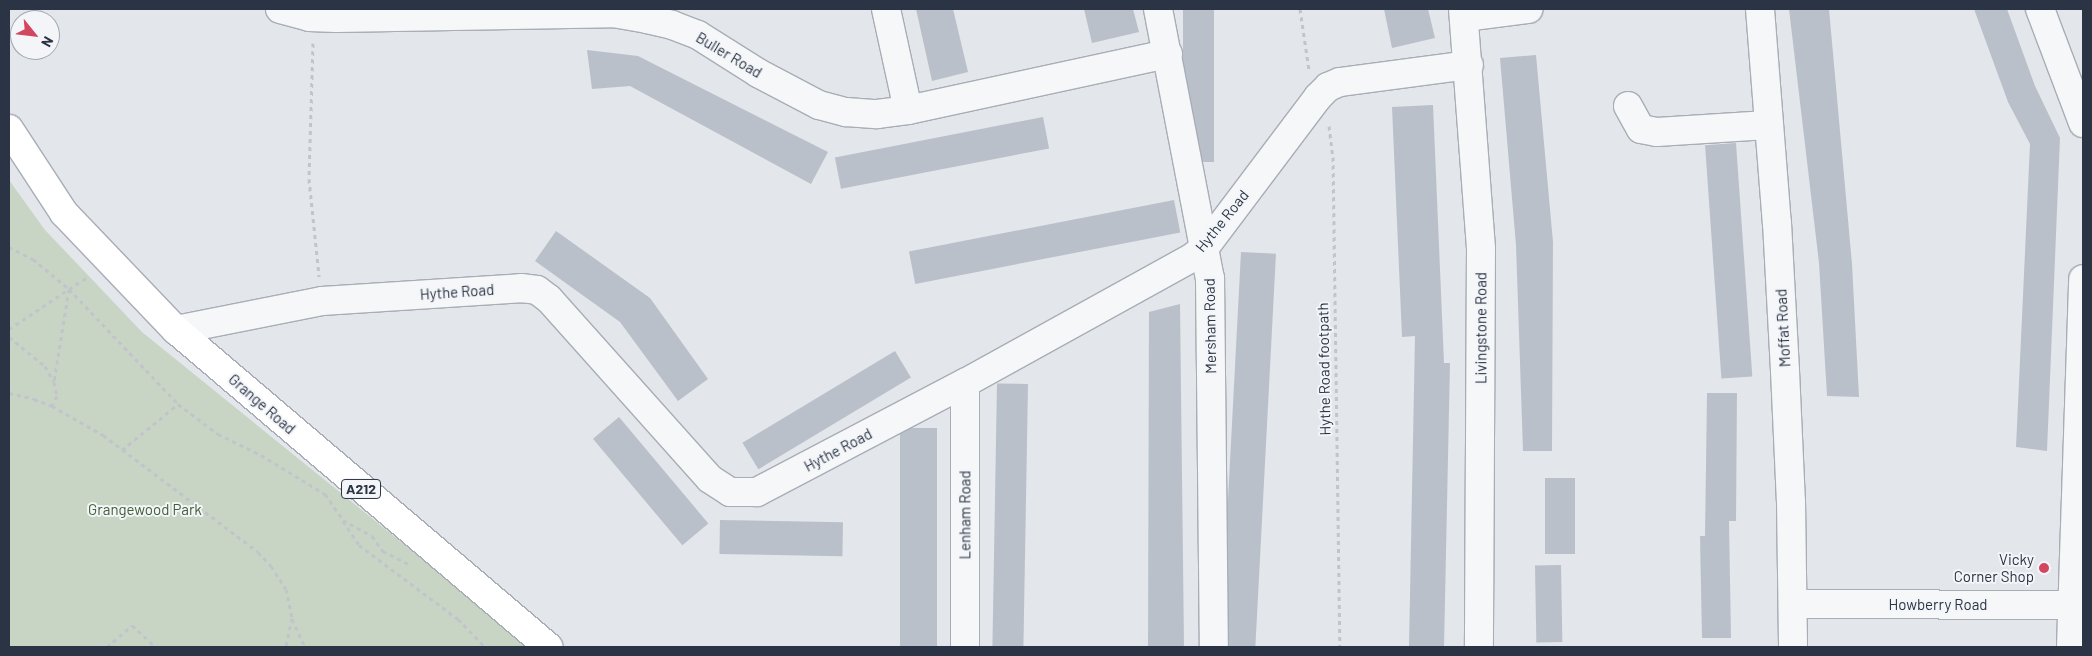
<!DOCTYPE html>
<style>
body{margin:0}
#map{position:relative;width:2092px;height:656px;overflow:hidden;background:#e3e6eb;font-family:Barlow,sans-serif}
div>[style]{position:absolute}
.green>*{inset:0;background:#c9d5c4}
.building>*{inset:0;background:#bac0c9;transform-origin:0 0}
.path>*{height:3px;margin-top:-1.5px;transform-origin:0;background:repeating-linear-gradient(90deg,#c1c4ca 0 4px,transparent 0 8px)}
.roads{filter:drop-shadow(1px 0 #a8adb6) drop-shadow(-1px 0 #a8adb6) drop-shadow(0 1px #a8adb6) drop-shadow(0 -1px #a8adb6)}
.minor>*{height:28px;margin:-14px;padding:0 14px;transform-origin:14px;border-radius:14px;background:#f6f7f9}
.major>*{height:28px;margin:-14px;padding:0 14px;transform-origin:14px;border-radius:14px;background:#fff}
.dots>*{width:14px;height:14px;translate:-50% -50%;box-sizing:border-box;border:2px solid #f3f5f8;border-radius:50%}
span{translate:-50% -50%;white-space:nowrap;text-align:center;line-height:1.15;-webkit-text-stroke:4px #f3f5f8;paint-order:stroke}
.shield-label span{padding:1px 4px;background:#f3f5f8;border:1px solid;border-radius:4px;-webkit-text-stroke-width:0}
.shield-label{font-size:14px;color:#2a3444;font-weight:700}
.street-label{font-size:15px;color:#2a3444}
.park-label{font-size:15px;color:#406037}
.poi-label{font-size:15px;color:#2a3444}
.right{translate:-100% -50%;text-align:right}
.frame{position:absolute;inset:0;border:10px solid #2a3444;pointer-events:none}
.north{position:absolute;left:10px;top:10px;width:50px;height:50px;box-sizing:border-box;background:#f3f5f8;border:1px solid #a3a8b0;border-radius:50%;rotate:119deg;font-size:14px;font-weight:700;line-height:20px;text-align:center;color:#2a3444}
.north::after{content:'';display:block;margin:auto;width:18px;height:22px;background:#d2465f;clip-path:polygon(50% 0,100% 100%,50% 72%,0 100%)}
</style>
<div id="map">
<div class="green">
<div style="clip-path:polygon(9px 180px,45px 230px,142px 332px,531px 647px,9px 647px)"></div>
</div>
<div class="building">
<div style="clip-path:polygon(916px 9px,953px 9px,968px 72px,932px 81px)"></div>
<div style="clip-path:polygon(1084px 9px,1133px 9px,1139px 32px,1092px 43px)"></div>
<div style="left:1183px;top:9px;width:31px;height:153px"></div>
<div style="clip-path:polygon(1384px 9px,1428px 9px,1435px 38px,1392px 48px)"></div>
<div style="clip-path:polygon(1789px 9px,1829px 9px,1852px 264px,1859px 397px,1827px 396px,1819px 263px)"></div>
<div style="clip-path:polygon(1974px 9px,2007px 9px,2035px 86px,2060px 138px,2047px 451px,2016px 447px,2030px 144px,2008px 102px)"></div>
<div style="clip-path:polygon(587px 50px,638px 56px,828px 152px,811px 184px,630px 86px,592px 89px)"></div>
<div style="clip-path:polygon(1536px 55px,1553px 242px,1552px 451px,1523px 451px,1516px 245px,1500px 58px)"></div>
<div style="clip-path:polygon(1433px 105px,1444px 363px,1450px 363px,1444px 647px,1409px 647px,1415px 336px,1402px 337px,1392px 107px)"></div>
<div style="left:1043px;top:117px;width:32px;height:212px;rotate:79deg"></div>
<div style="left:1736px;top:143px;width:234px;height:31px;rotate:86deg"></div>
<div style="left:1174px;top:200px;width:33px;height:270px;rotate:79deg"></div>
<div style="clip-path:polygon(556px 231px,650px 298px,708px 379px,678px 401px,620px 322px,535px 261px)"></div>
<div style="left:1241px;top:252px;width:35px;height:395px;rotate:3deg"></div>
<div style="clip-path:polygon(1180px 304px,1184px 647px,1148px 647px,1149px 312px)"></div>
<div style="left:895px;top:351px;width:31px;height:178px;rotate:59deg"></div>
<div style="left:1028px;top:384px;width:263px;height:31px;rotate:91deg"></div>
<div style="clip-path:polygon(1707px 393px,1737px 393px,1736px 521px,1729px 521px,1731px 638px,1702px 638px,1700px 536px,1705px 536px)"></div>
<div style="left:619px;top:417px;width:139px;height:34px;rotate:50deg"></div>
<div style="left:937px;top:428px;width:219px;height:37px;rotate:90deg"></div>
<div style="left:1545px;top:478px;width:30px;height:76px"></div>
<div style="left:720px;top:520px;width:123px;height:34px;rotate:1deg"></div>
<div style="left:1561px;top:565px;width:77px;height:26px;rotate:89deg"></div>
</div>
<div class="path">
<div style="left:1300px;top:9px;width:62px;rotate:81.6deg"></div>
<div style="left:313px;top:43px;width:136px;rotate:91.7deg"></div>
<div style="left:309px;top:179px;width:98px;rotate:84.1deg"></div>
<div style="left:1329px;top:126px;width:31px;rotate:83deg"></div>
<div style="left:1333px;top:157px;width:490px;rotate:89.2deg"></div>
<div style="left:9px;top:247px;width:27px;rotate:27deg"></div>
<div style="left:33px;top:259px;width:47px;rotate:39.8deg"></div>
<div style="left:69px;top:289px;width:158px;rotate:46.5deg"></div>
<div style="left:178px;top:404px;width:50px;rotate:36.9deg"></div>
<div style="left:218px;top:434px;width:48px;rotate:26deg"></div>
<div style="left:261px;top:455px;width:75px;rotate:31.4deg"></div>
<div style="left:325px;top:494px;width:32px;rotate:55deg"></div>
<div style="left:343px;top:520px;width:33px;rotate:29deg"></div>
<div style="left:372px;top:536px;width:19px;rotate:54deg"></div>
<div style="left:383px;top:551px;width:28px;rotate:27deg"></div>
<div style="left:69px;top:289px;width:24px;rotate:-33deg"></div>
<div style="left:9px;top:329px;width:72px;rotate:-33.7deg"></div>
<div style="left:69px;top:289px;width:94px;rotate:99.2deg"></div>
<div style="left:9px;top:337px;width:46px;rotate:38.9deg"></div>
<div style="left:45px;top:366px;width:18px;rotate:61deg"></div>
<div style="left:54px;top:382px;width:14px;rotate:78deg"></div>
<div style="left:57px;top:396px;width:11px;rotate:117deg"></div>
<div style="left:9px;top:393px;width:26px;rotate:13deg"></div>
<div style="left:34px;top:399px;width:19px;rotate:21deg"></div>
<div style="left:52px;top:406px;width:59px;rotate:29.6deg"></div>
<div style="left:103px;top:435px;width:194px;rotate:37deg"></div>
<div style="left:258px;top:552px;width:19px;rotate:47deg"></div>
<div style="left:271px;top:566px;width:27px;rotate:57deg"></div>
<div style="left:286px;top:589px;width:30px;rotate:78deg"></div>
<div style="left:292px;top:618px;width:30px;rotate:102deg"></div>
<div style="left:122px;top:450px;width:72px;rotate:-39.4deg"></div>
<div style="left:343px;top:521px;width:29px;rotate:56deg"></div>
<div style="left:359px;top:545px;width:124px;rotate:36.8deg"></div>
<div style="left:458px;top:619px;width:39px;rotate:46deg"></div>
<div style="left:292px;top:619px;width:31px;rotate:65deg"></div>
<div style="left:107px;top:647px;width:33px;rotate:-41deg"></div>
<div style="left:132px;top:625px;width:33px;rotate:43deg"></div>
</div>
<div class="roads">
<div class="minor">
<div style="left:280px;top:9px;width:30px;rotate:15deg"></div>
<div style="left:309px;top:17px;width:27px;rotate:2deg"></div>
<div style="left:336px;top:18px;width:277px;rotate:-1deg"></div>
<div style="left:613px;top:13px;width:35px;rotate:10deg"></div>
<div style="left:647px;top:19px;width:26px;rotate:13deg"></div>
<div style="left:672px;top:25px;width:28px;rotate:21deg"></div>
<div style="left:698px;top:35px;width:71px;rotate:32.3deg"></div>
<div style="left:758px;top:73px;width:69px;rotate:27.7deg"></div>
<div style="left:819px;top:105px;width:28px;rotate:15deg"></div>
<div style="left:846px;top:112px;width:31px;rotate:4deg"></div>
<div style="left:877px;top:114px;width:31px;rotate:-7deg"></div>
<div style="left:908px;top:110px;width:266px;rotate:-12.2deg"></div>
<div style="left:886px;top:9px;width:103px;rotate:77.7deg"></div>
<div style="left:1158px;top:9px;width:274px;rotate:79.1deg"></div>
<div style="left:1210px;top:278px;width:369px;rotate:89.4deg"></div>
<div style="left:1463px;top:9px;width:241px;rotate:85.7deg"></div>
<div style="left:1481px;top:249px;width:398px;rotate:90.3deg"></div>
<div style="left:1760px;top:9px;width:215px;rotate:85.5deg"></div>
<div style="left:1777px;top:223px;width:148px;rotate:86.9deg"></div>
<div style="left:1785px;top:371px;width:130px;rotate:87.4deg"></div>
<div style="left:1791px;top:501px;width:146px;rotate:89.2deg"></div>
<div style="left:2040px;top:9px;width:122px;rotate:69.3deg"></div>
<div style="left:1465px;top:17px;width:64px;rotate:-7.2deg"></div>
<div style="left:1628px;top:106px;width:26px;rotate:61deg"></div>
<div style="left:1641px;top:129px;width:16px;rotate:11deg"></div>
<div style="left:1657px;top:132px;width:111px;rotate:-3.6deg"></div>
<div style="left:176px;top:330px;width:149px;rotate:-11.2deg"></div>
<div style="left:322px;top:301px;width:199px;rotate:-3.7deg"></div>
<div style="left:521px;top:288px;width:16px;rotate:7deg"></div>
<div style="left:537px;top:290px;width:15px;rotate:37deg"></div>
<div style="left:549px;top:299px;width:241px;rotate:48.2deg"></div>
<div style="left:710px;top:479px;width:24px;rotate:33deg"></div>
<div style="left:730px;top:492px;width:27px"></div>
<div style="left:757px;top:492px;width:235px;rotate:-27.7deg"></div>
<div style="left:965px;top:383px;width:260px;rotate:-28.9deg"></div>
<div style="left:1193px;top:257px;width:16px;rotate:-40deg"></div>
<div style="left:1205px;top:247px;width:188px;rotate:-53deg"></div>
<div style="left:1318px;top:97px;width:14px;rotate:-45deg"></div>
<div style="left:1328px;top:87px;width:13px;rotate:-23deg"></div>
<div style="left:1340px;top:82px;width:130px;rotate:-7.5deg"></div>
<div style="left:965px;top:383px;width:264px;rotate:90deg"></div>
<div style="left:1793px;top:604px;width:290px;rotate:0.2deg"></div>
<div style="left:2071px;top:647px;width:368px;rotate:-88.1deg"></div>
</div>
<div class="major">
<div style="left:9px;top:129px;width:100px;rotate:56.8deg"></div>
<div style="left:64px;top:213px;width:162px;rotate:46.3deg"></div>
<div style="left:176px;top:330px;width:489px;rotate:40.4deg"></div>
</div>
</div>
<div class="dots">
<div style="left:2044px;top:568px;background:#d2465f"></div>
</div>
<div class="shield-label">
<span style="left:361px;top:489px">A212</span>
</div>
<div class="street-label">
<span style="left:729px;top:55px;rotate:31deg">Buller Road</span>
<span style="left:1222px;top:221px;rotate:-51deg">Hythe Road</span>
<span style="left:457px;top:292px;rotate:-4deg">Hythe Road</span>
<span style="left:1210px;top:326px;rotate:-91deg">Mersham Road</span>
<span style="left:1481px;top:328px;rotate:-90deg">Livingstone Road</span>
<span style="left:1783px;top:328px;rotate:-93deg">Moffat Road</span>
<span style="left:1324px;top:369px;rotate:-91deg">Hythe Road footpath</span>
<span style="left:262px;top:404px;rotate:41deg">Grange Road</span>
<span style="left:838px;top:450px;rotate:-28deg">Hythe Road</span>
<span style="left:965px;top:515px;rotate:-90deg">Lenham Road</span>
<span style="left:1938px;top:605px">Howberry Road</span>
</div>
<div class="park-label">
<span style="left:145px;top:510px">Grangewood Park</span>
</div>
<div class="poi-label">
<span class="right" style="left:2034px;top:568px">Vicky<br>Corner Shop</span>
</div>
<div class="frame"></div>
<div class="north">N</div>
</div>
